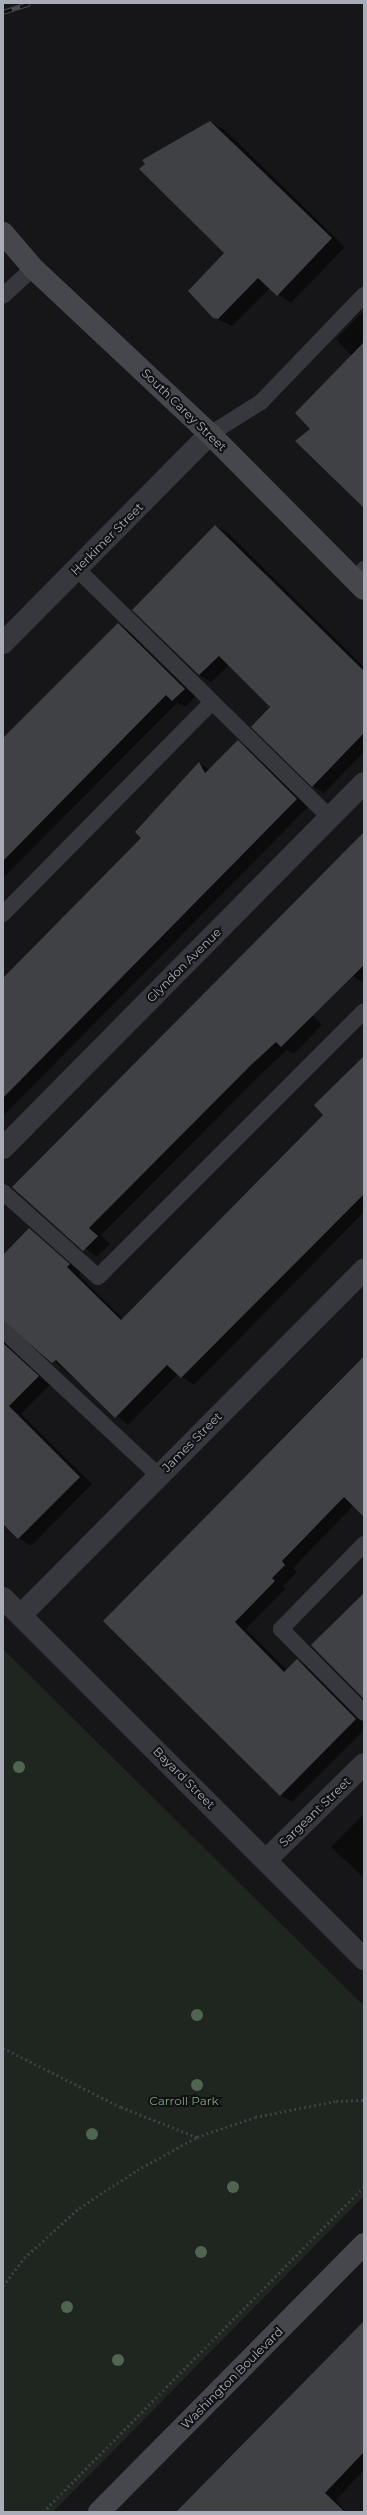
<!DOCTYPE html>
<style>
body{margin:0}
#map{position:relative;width:367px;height:2515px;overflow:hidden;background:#161618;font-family:Montserrat,sans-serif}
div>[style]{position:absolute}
.green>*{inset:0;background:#1e261f}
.shadow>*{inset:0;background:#0007}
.building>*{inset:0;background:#404145}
.path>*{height:2.5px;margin-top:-1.25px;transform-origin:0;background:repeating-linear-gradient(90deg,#3d3f44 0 2px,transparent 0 5px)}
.service>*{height:16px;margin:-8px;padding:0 8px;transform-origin:8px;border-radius:8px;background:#37383d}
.minor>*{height:22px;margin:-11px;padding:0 11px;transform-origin:11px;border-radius:11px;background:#37383d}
.secondary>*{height:22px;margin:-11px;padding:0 11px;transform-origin:11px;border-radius:11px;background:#45474d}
.rail>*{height:4.5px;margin-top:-2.25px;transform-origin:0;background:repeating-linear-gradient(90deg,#111113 0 9px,#4a4c52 0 18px);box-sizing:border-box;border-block:1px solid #4a4c52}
.trees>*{width:12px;height:12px;margin:-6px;border-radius:50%;background:#506452}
span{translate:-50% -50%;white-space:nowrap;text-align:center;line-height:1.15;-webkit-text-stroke:4px #111113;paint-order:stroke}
.street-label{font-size:12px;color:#a8adb8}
.park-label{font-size:12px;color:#7fa381}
.frame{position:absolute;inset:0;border:4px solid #a8adb8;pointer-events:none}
</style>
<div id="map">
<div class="green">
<div style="clip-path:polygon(3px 1649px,364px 2006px,364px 2196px,53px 2512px,3px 2512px)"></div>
</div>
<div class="shadow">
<div style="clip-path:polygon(210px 122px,225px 130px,345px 247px,291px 303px,270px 288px,232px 326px,213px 317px,226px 253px)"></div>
<div style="clip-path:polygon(364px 311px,364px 508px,311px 429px,352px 356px,336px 339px)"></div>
<div style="clip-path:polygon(216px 526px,228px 533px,364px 667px,364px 752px,324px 793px,312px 786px,272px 707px,229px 665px,211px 682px,199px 675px)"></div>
<div style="clip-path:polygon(118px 624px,130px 631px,196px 696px,185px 707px,177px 703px,3px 878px,3px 740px)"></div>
<div style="clip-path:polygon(238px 742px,250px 749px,309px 806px,3px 1116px,3px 980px,143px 838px,199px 763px,210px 770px)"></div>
<div style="clip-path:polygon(364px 834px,364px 983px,352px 976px)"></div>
<div style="clip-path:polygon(258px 960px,322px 1025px,294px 1054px,287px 1050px,264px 1071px,101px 1235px,110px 1244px,96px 1257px,14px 1187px)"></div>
<div style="clip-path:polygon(364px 1069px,364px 1212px,194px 1385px,178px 1374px,128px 1425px,18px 1330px,51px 1384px,21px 1414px,92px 1484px,31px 1546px,19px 1538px,3px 1523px,3px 1256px,29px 1229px,81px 1272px,79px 1275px,123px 1319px,324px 1115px)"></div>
<div style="clip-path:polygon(364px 1355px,364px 1510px,354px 1505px,293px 1568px,297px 1572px,283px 1586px,286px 1588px,246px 1629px,287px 1670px,297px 1660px,309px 1667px,364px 1722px,364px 1730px,292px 1802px,280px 1795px,104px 1621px)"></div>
<div style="clip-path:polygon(364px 1814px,364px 1878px,331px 1847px)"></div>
<div style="clip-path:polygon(364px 2323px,364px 2470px,336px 2500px,346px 2512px,178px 2512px)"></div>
</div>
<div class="building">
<div style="clip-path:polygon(210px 121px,332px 238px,277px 296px,258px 278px,218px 319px,213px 318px,188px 291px,224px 253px,139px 169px,145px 164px,142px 160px)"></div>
<div style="clip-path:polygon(364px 342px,364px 508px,295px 441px,310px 429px,295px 413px)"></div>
<div style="clip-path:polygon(215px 525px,364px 671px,364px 733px,312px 787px,251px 727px,270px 707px,219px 656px,199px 675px,132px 610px)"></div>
<div style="clip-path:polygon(118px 623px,185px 689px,172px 701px,166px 695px,3px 861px,3px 738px)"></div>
<div style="clip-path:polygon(238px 740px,297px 799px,3px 1098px,3px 978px,141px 838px,135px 832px,199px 762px,205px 773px)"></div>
<div style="clip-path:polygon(364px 832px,364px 965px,281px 1047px,276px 1042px,252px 1064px,89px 1228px,98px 1236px,83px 1251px,12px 1187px)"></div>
<div style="clip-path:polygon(364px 1056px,364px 1194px,181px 1378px,167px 1365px,115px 1418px,56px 1360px,52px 1363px,3px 1321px,3px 1255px,29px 1228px,70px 1264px,67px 1267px,121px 1320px,323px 1115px,314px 1105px)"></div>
<div style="clip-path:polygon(3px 1343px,39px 1376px,9px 1406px,80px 1477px,18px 1539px,3px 1524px)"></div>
<div style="clip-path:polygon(364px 1356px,364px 1517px,344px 1497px,282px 1561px,285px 1565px,272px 1578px,275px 1581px,235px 1622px,284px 1672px,297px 1659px,356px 1719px,280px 1796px,103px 1621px)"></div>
<div style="clip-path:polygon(364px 1593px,364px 1699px,311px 1645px)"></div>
<div style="clip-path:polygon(364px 2321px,364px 2452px,325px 2493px,345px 2512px,176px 2512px)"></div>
</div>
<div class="path">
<div style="left:3px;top:2048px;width:132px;rotate:26.6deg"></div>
<div style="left:121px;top:2107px;width:82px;rotate:21.5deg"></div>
<div style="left:3px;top:2286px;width:35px;rotate:-53deg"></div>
<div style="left:24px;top:2258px;width:74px;rotate:-42.3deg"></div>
<div style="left:79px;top:2208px;width:69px;rotate:-33.2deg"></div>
<div style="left:137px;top:2170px;width:68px;rotate:-28.8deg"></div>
<div style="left:197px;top:2137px;width:61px;rotate:-19deg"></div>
<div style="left:255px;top:2117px;width:83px;rotate:-11.2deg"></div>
<div style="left:336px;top:2101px;width:28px;rotate:-2deg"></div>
<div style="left:43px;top:2512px;width:457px;rotate:-45.4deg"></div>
</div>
<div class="service">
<div style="left:3px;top:296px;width:41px;rotate:-43deg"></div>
<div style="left:210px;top:434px;width:60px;rotate:-32.1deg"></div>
<div style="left:261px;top:402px;width:149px;rotate:-46.1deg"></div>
<div style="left:77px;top:569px;width:355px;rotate:44.5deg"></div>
<div style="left:354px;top:580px;width:15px;rotate:-48deg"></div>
<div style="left:3px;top:914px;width:298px;rotate:-45.4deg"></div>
<div style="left:3px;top:1192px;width:127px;rotate:41.8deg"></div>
<div style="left:98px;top:1277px;width:376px;rotate:-45deg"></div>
<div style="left:3px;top:1330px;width:214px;rotate:43.1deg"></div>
<div style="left:364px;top:1544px;width:119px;rotate:134.3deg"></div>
<div style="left:281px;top:1629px;width:118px;rotate:45.3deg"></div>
</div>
<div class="minor">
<div style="left:3px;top:643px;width:294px;rotate:-45.3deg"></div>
<div style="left:3px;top:1148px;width:513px;rotate:-45.32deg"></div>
<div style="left:3px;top:1598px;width:511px;rotate:45deg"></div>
<div style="left:21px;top:1615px;width:487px;rotate:-45.2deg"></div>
<div style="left:266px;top:1860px;width:137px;rotate:-44.4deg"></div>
</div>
<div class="secondary">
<div style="left:3px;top:233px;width:46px;rotate:49.4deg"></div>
<div style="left:33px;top:268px;width:243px;rotate:43.2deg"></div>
<div style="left:210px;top:434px;width:218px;rotate:45.2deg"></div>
<div style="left:99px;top:2512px;width:377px;rotate:-45.3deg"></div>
</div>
<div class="rail">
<div style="left:3px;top:12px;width:28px;rotate:-18deg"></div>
</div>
<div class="trees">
<div style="left:19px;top:1767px"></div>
<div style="left:197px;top:2015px"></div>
<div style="left:197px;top:2085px"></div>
<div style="left:92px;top:2134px"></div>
<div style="left:233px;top:2187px"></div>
<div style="left:201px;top:2252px"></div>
<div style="left:67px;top:2307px"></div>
<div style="left:118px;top:2360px"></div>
</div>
<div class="street-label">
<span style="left:184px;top:410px;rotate:44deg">South Carey Street</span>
<span style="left:107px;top:539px;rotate:-45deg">Herkimer Street</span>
<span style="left:184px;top:965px;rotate:-45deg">Glyndon Avenue</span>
<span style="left:192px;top:1442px;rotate:-45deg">James Street</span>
<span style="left:184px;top:1778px;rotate:45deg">Bayard Street</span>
<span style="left:315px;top:1812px;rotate:-44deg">Sargeant Street</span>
<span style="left:232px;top:2378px;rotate:-45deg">Washington Boulevard</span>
</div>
<div class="park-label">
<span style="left:184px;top:2101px">Carroll Park</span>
</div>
<div class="frame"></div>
</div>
